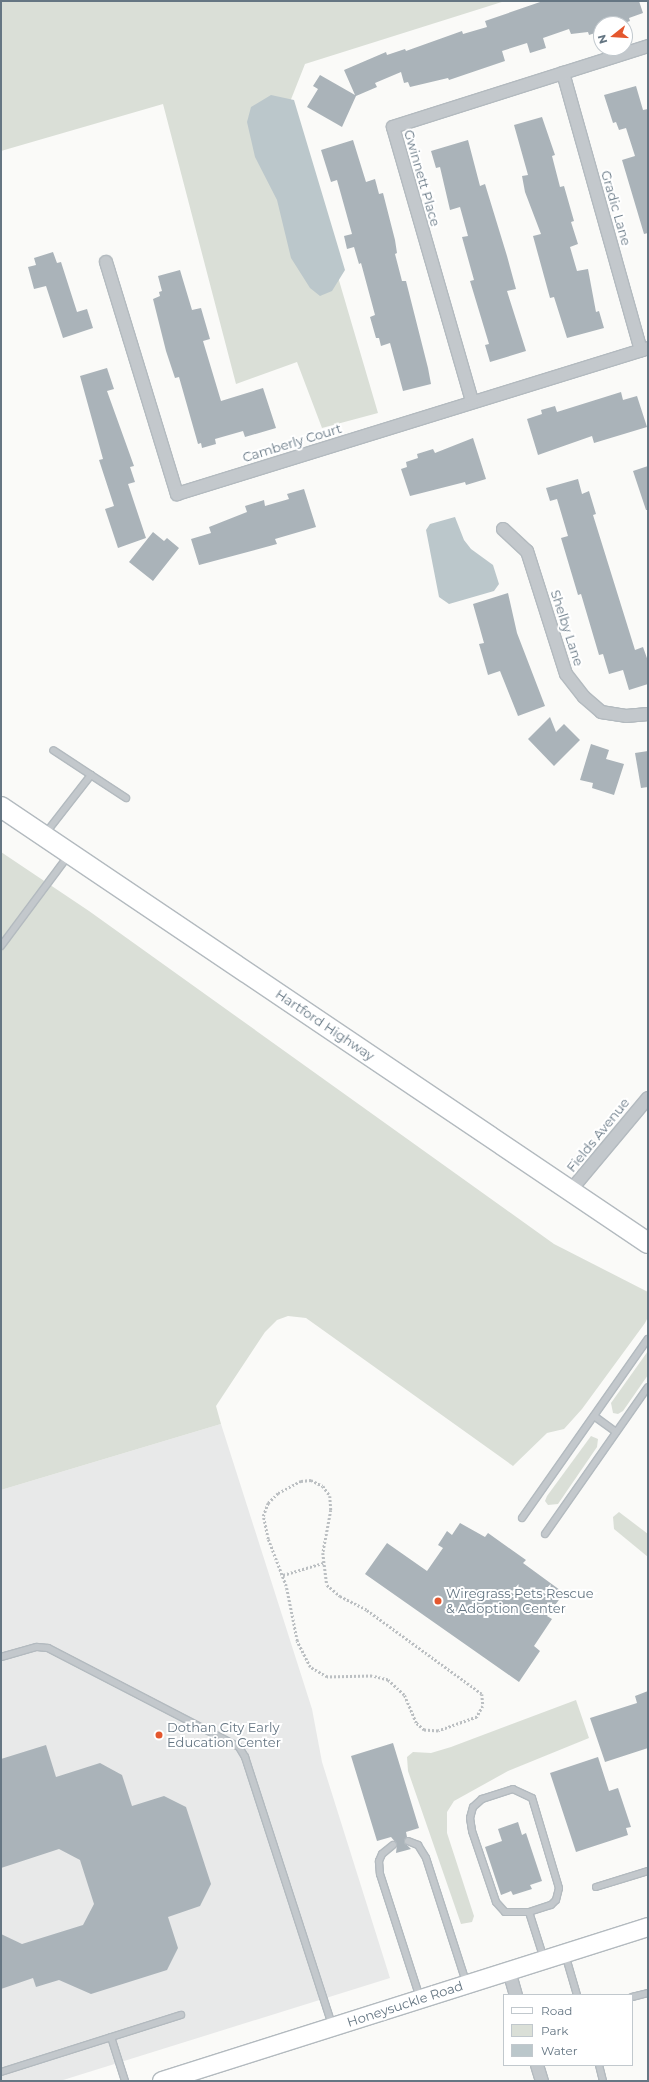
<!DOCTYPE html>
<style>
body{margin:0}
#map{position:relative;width:649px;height:2082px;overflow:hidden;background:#fafaf8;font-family:Montserrat,sans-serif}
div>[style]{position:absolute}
.built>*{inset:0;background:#e8e9e9}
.green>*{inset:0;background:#dadfd7}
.water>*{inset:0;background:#bbc7cb}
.building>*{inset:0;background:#aab3b9}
.path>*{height:2.5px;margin-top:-1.25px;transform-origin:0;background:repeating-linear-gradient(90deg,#bbbfc2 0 2px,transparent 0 4px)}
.roads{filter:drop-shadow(1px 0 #b3babf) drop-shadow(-1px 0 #b3babf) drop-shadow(0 1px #b3babf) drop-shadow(0 -1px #b3babf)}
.lane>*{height:6px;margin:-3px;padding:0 3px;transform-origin:3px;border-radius:3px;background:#c3c8cc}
.street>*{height:12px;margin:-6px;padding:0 6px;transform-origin:6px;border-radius:6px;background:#c3c8cc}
.secondary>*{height:18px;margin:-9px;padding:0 9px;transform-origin:9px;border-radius:9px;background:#fff}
.primary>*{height:20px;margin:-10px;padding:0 10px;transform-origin:10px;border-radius:10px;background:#fff}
.dots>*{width:11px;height:11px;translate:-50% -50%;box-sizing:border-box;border:2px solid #fff;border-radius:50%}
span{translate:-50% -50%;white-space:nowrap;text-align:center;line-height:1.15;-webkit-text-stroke:4px #fff;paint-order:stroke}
.street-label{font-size:13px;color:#657683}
.poi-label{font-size:13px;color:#657683}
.left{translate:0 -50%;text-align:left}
.frame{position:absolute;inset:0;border:2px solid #657683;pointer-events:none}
.legend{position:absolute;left:503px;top:1994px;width:130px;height:72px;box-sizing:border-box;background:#fff;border:1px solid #c1c8cd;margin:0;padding:5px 7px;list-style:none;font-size:12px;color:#657683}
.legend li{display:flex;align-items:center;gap:8px;height:20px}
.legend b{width:20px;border:1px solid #c1c8cd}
.north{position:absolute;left:593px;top:16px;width:40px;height:40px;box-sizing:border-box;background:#fff;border:1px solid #c1c8cd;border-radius:50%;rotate:253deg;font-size:11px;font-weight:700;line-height:16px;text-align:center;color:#657683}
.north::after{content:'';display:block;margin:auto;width:14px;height:18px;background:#e4572e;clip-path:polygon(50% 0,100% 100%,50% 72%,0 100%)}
</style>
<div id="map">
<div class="built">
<div style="clip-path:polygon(221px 1424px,312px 1709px,322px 1762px,390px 1978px,60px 2081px,1px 2081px,1px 1490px)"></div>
</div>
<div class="green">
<div style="clip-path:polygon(1px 1px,505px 1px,305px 64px,288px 107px,378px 413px,322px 428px,297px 362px,236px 384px,163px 104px,1px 151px)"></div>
<div style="clip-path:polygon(1px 852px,89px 911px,554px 1244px,648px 1292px,648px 1317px,645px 1323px,582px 1409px,564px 1429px,547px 1433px,513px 1466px,306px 1318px,288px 1316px,277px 1320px,265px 1332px,216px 1406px,221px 1424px,1px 1490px)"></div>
<div style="clip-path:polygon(648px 1351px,648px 1375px,623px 1411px,618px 1414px,613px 1413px,611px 1403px)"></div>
<div style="clip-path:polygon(591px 1436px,598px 1439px,597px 1447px,558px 1504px,548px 1505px,545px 1501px,547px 1496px)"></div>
<div style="clip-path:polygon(619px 1512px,648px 1534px,648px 1557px,614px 1529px,613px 1517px)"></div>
<div style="clip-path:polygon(576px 1700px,589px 1738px,508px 1771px,454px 1801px,447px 1812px,447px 1833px,474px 1916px,472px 1922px,461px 1924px,408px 1771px,407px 1757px,413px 1752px,431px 1753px,451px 1747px)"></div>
</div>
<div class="water">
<div style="clip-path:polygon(271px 95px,294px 100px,345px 270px,332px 291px,320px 296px,310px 288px,291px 258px,277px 200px,255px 157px,247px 122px,251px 107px)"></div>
<div style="clip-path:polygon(455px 517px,464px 540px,471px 549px,493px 565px,499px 584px,494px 591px,449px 604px,439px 597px,426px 530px,430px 524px)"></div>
</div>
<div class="building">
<div style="clip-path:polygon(543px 1px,639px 1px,643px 13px,629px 18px,630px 21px,622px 24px,601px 24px,601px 31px,589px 35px,588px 32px,571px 34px,569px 29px,543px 38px,546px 48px,530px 53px,527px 43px,502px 51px,505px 61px,449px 80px,448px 78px,410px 87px,408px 82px,404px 83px,401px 72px,375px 83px,377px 87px,356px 96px,342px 127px,307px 107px,318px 89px,313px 86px,320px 75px,355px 95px,344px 70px,386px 52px,387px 55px,405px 49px,406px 51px,462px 31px,463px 34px,487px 27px,485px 21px)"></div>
<div style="clip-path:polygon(636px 86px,643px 110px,648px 109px,648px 233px,644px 234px,622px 160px,635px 156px,626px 128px,619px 130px,616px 122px,613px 123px,604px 95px)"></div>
<div style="clip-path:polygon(542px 117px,555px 155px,552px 156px,560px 187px,564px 186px,574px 221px,571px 222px,578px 244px,570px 247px,577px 271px,588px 269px,596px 312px,599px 311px,604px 328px,567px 338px,554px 297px,550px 298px,533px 236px,541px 234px,525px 192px,522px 176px,528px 175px,514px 125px)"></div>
<div style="clip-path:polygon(353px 140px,366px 182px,375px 179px,379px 194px,383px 193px,395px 240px,397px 253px,395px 254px,402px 281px,406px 281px,428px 368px,431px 384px,403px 391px,390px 343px,381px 346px,379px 338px,376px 338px,370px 317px,375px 315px,361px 263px,359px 264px,354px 247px,347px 249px,344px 236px,352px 234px,337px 180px,331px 182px,321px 150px)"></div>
<div style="clip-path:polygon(468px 140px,480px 186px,485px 184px,507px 256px,516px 289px,507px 291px,526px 351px,490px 362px,485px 345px,489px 344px,470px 281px,474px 280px,462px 237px,468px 236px,460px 207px,450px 210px,440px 167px,436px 168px,431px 151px)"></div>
<div style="clip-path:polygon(53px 252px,57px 263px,61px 262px,77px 312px,87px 309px,93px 328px,63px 338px,46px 286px,34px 289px,28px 267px,36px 265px,34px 258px)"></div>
<div style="clip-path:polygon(180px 270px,192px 310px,201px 308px,210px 339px,203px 341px,221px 401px,263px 388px,276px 428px,245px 437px,243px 431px,215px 439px,216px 444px,202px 448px,201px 443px,198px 444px,179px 377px,175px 378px,166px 351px,153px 299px,160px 296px,159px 292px,162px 291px,158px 276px)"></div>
<div style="clip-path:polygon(107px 368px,114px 389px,107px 391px,134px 466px,130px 467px,135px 482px,128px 484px,146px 538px,118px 548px,105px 509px,114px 506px,99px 460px,103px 459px,80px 376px)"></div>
<div style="clip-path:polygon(621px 392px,623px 400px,637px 396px,647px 427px,594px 443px,592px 436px,538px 455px,527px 419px,542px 414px,541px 410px,555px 406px,557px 412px)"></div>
<div style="clip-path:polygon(473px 438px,486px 479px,466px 485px,465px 482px,410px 496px,401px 469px,407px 467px,406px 462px,418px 458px,417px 454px,433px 449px,435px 453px)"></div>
<div style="clip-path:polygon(648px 466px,648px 510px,646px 510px,633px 471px)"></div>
<div style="clip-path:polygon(578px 479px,582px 494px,589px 491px,596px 514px,593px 515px,635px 650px,643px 647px,648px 661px,648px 684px,629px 690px,623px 670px,609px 674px,603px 654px,599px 655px,581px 594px,578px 595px,561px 538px,568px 536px,557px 499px,550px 501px,546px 488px)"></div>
<div style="clip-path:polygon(304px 489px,316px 527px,275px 539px,277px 544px,199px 565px,191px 539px,211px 533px,209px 527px,247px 512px,245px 506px,264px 500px,265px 506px,289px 499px,287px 494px)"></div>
<div style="clip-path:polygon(153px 532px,164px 541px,167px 538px,179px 548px,153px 581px,129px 562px)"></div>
<div style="clip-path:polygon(508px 593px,517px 633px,545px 706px,518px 716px,500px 671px,488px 675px,479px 644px,484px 643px,473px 604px)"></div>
<div style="clip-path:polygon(550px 717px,556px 732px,564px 724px,580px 740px,554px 766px,528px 739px)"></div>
<div style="clip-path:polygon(591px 744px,609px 750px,606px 759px,624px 764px,614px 795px,592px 788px,593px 783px,580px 780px)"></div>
<div style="clip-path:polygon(648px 751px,648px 787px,641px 788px,635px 753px)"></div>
<div style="clip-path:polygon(460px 1523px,485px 1537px,488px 1533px,526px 1560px,523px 1563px,564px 1593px,547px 1616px,552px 1619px,534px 1646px,540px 1651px,519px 1682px,365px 1574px,387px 1543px,427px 1571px,443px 1548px,438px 1545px,447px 1531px,452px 1535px)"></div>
<div style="clip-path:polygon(648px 1691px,648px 1748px,605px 1762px,590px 1718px,637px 1703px,635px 1696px)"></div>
<div style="clip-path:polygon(393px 1743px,419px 1828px,406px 1832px,407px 1837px,404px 1842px,411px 1849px,396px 1853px,397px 1844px,391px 1837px,377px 1841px,351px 1756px)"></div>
<div style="clip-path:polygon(46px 1745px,56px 1777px,100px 1763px,122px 1775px,132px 1806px,164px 1796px,186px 1807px,211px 1884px,200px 1906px,168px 1917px,178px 1948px,167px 1970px,91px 1994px,59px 1980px,36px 1987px,33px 1978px,1px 1989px,1px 1934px,22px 1944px,83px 1925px,94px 1904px,80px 1860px,59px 1849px,1px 1868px,1px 1759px)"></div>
<div style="clip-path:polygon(598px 1757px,609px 1791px,618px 1788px,631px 1827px,626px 1828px,628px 1835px,576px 1852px,550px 1773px)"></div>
<div style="clip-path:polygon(518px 1822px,522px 1835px,526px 1833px,542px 1881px,530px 1885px,532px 1889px,513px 1895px,511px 1891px,501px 1895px,485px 1847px,502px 1841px,498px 1829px)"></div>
</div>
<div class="path">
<div style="left:311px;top:1480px;width:13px;rotate:27deg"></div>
<div style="left:323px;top:1486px;width:12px;rotate:55deg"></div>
<div style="left:330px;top:1496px;width:14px;rotate:86deg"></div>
<div style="left:331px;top:1510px;width:44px;rotate:100.5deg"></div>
<div style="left:323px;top:1553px;width:32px;rotate:83deg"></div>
<div style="left:327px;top:1585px;width:17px;rotate:40deg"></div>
<div style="left:340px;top:1596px;width:30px;rotate:27deg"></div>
<div style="left:367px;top:1610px;width:142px;rotate:36.1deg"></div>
<div style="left:482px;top:1694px;width:12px;rotate:85deg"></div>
<div style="left:483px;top:1706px;width:13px;rotate:119deg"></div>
<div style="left:477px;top:1717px;width:41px;rotate:160.3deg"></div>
<div style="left:438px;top:1731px;width:14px;rotate:-176deg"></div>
<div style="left:424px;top:1730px;width:11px;rotate:-139deg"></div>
<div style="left:416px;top:1723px;width:30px;rotate:-113deg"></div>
<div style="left:404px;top:1695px;width:22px;rotate:-137deg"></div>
<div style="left:388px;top:1680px;width:16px;rotate:-166deg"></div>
<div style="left:372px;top:1676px;width:45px;rotate:178.7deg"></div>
<div style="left:327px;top:1677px;width:20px;rotate:-150deg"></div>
<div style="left:310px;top:1667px;width:29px;rotate:-117deg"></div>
<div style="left:297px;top:1641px;width:56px;rotate:-101.3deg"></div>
<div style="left:286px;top:1586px;width:50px;rotate:-111deg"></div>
<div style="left:268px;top:1539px;width:24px;rotate:-102deg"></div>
<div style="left:263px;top:1516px;width:14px;rotate:-69deg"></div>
<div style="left:268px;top:1503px;width:14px;rotate:-45deg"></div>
<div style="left:278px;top:1493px;width:26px;rotate:-28deg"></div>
<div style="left:301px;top:1481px;width:10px;rotate:-6deg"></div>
<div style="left:283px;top:1575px;width:42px;rotate:-16.7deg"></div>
</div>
<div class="roads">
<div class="lane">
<div style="left:91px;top:775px;width:42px;rotate:33.3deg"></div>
<div style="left:45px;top:834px;width:75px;rotate:-52.1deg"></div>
<div style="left:91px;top:775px;width:45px;rotate:-146.7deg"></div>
<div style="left:1px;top:946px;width:112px;rotate:-53.3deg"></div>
<div style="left:594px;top:1416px;width:27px;rotate:36deg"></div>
<div style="left:522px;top:1518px;width:219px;rotate:-54.9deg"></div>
<div style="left:545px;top:1534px;width:179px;rotate:-55deg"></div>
<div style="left:1px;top:1657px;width:37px;rotate:-16deg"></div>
<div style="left:37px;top:1647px;width:11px;rotate:5deg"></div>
<div style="left:48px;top:1648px;width:215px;rotate:27.4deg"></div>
<div style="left:239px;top:1747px;width:12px;rotate:59deg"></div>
<div style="left:245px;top:1757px;width:282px;rotate:72deg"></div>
<div style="left:408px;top:1841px;width:11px;rotate:22deg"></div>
<div style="left:418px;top:1845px;width:15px;rotate:58deg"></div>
<div style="left:426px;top:1858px;width:130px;rotate:72.1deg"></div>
<div style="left:393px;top:1845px;width:14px;rotate:141deg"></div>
<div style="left:382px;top:1854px;width:8px;rotate:113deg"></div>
<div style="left:379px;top:1861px;width:13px;rotate:86deg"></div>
<div style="left:380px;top:1874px;width:130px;rotate:72.1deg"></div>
<div style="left:596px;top:1887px;width:54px;rotate:-17.1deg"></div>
<div style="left:529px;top:1912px;width:23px;rotate:-18deg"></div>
<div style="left:551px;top:1905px;width:7px;rotate:-45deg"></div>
<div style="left:556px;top:1900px;width:12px;rotate:-76deg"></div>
<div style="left:559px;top:1888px;width:94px;rotate:-106.7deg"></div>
<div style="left:532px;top:1798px;width:21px;rotate:-155deg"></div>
<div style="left:513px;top:1789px;width:33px;rotate:162deg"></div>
<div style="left:482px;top:1799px;width:12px;rotate:138deg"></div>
<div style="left:473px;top:1807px;width:11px;rotate:105deg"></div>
<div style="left:470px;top:1818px;width:13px;rotate:81deg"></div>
<div style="left:472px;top:1831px;width:75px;rotate:71.3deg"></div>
<div style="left:496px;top:1902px;width:13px;rotate:48deg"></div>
<div style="left:505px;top:1912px;width:24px"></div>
<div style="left:529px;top:1912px;width:49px;rotate:72.3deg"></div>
<div style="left:565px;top:1954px;width:43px;rotate:73.7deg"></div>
<div style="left:632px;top:1997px;width:16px;rotate:-14deg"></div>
<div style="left:111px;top:2037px;width:46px;rotate:72.3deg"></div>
<div style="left:599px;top:2065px;width:16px;rotate:76deg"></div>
<div style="left:1px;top:2072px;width:189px;rotate:-17.6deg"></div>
</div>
<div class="street">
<div style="left:563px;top:73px;width:288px;rotate:74.3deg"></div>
<div style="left:106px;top:262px;width:243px;rotate:73deg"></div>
<div style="left:177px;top:494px;width:493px;rotate:-17.2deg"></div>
<div style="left:472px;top:401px;width:285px;rotate:-106.1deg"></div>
<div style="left:393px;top:127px;width:268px;rotate:-17.6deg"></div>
<div style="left:503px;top:529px;width:33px;rotate:43deg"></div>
<div style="left:527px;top:551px;width:129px;rotate:72.4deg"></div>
<div style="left:566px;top:674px;width:29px;rotate:52deg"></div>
<div style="left:584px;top:697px;width:23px;rotate:41deg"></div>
<div style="left:601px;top:712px;width:25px;rotate:9deg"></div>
<div style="left:626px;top:716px;width:22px;rotate:-5deg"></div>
<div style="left:571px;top:1190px;width:120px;rotate:-50.1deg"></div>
<div style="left:509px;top:1971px;width:25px;rotate:74deg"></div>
<div style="left:537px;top:2065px;width:17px;rotate:73deg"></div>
</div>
<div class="secondary">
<div style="left:162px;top:2081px;width:510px;rotate:-17.58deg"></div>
</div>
<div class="primary">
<div style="left:1px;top:807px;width:780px;rotate:33.98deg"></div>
</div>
</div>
<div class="dots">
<div style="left:438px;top:1601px;background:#e4572e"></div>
<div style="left:159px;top:1735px;background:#e4572e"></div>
</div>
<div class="street-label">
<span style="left:422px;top:178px;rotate:74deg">Gwinnett Place</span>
<span style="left:616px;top:208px;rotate:74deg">Gradic Lane</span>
<span style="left:292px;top:443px;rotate:-17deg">Camberly Court</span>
<span style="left:567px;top:628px;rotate:72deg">Shelby Lane</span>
<span style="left:325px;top:1025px;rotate:34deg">Hartford Highway</span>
<span style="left:598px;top:1135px;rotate:-51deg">Fields Avenue</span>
<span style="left:405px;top:2004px;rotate:-18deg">Honeysuckle Road</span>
</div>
<div class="poi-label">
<span class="left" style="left:446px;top:1601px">Wiregrass Pets Rescue<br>&amp; Adoption Center</span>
<span class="left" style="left:167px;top:1735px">Dothan City Early<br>Education Center</span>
</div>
<div class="frame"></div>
<ul class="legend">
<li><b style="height:5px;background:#fff"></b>Road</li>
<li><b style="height:11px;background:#dadfd7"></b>Park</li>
<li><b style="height:11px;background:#bbc7cb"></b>Water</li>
</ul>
<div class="north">N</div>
</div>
